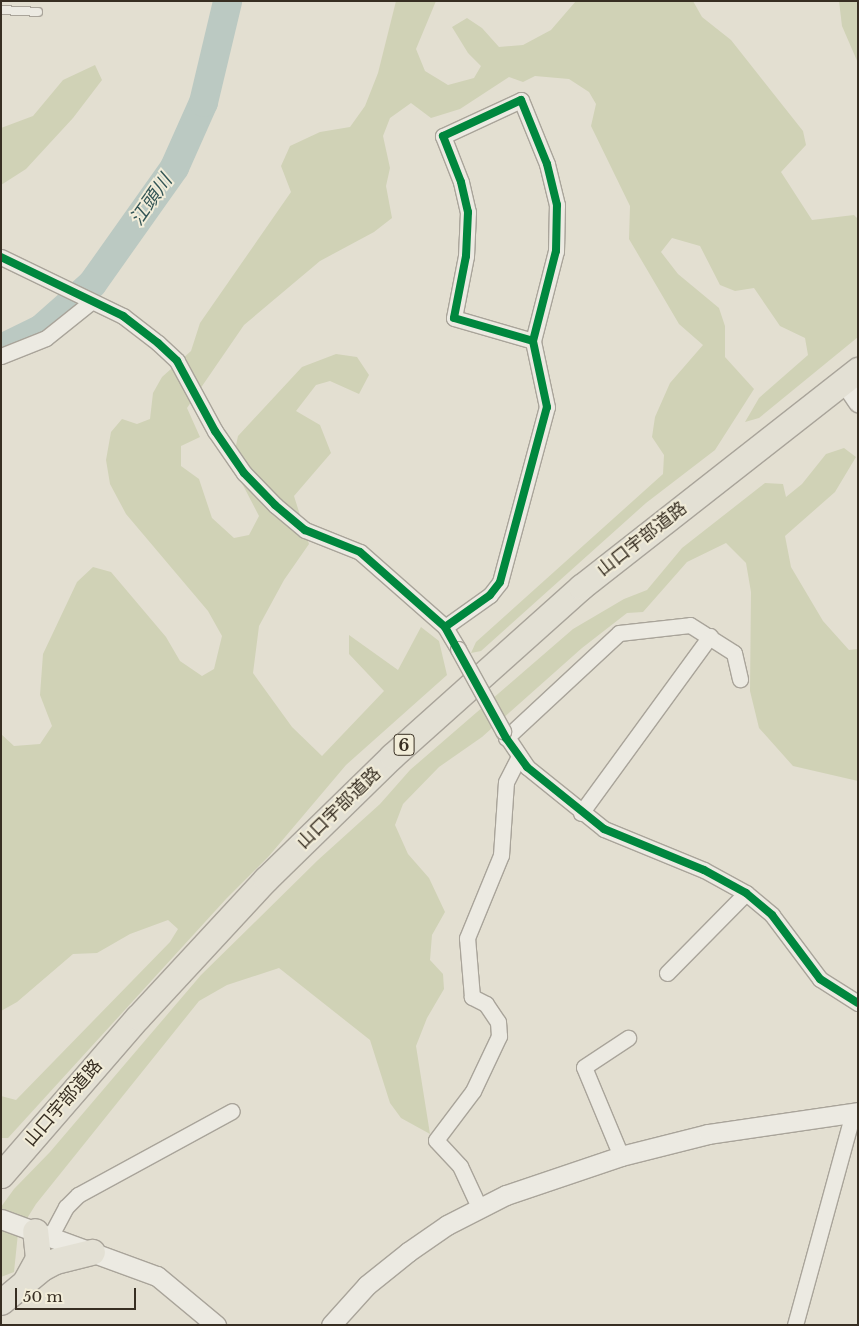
<!DOCTYPE html>
<meta charset="utf-8">
<style>
body{margin:0}
#map{position:relative;width:859px;height:1326px;overflow:hidden;background:#e3dfd1;font-family:"Libre Baskerville","Noto Sans JP",serif}
div>[style]{position:absolute}
.green>*{inset:0;background:#d0d2b6}
.river>*{height:29px;margin:-14.5px;padding:0 14.5px;transform-origin:14.5px;border-radius:14.5px;background:#bbc9c2}
.roads{filter:drop-shadow(1px 0 #a9a49a) drop-shadow(-1px 0 #a9a49a) drop-shadow(0 1px #a9a49a) drop-shadow(0 -1px #a9a49a)}
.service>*{height:8px;margin:-4px;padding:0 4px;transform-origin:4px;border-radius:4px;background:#eceae2}
.minor>*{height:15px;margin:-7.5px;padding:0 7.5px;transform-origin:7.5px;border-radius:7.5px;background:#eceae2}
.tertiary>*{height:19px;margin:-9.5px;padding:0 9.5px;transform-origin:9.5px;border-radius:9.5px;background:#eceae2}
.primary>*{height:25px;margin:-12.5px;padding:0 12.5px;transform-origin:12.5px;border-radius:12.5px;background:#e3e0d4}
.bridges{filter:drop-shadow(1px 0 #a9a49a) drop-shadow(-1px 0 #a9a49a) drop-shadow(0 1px #a9a49a) drop-shadow(0 -1px #a9a49a)}
.minor-bridge>*{height:15px;margin:-7.5px;padding:0 7.5px;transform-origin:7.5px;border-radius:7.5px;background:#eceae2}
.cycleway>*{height:8px;margin:-4px;padding:0 4px;transform-origin:4px;border-radius:4px;background:#00873e}
span{translate:-50% -50%;white-space:nowrap;text-align:center;line-height:1.15;-webkit-text-stroke:4px #f2edd9;paint-order:stroke}
.shield-label span{padding:1px 4px;background:#f2edd9;border:1px solid;border-radius:4px;-webkit-text-stroke-width:0}
.shield-label{font-size:16px;color:#372e22;font-weight:700}
.street-label{font-size:18px;color:#372e22}
.water-label{font-size:19px;color:#355;font-style:italic}
.frame{position:absolute;inset:0;border:2px solid #372e22;pointer-events:none}
.scale{position:absolute;left:15px;top:1288px;width:121px;height:22px;box-sizing:border-box;border:2px solid #372e22;border-top:0;padding-left:6px;font-size:15px;line-height:18px;white-space:nowrap;color:#372e22;-webkit-text-stroke:4px #f2edd9;paint-order:stroke}
</style>
<div id="map">
<div class="green">
<div style="clip-path:polygon(396px 1px,436px 1px,416px 49px,425px 71px,448px 85px,474px 78px,481px 66px,468px 53px,452px 27px,467px 18px,482px 28px,499px 47px,523px 45px,551px 30px,576px 1px,693px 1px,702px 17px,731px 40px,803px 131px,806px 145px,781px 172px,812px 220px,854px 215px,858px 219px,858px 337px,759px 418px,745px 422px,759px 398px,808px 355px,805px 338px,780px 326px,754px 288px,735px 291px,720px 285px,700px 246px,672px 238px,661px 252px,678px 274px,719px 308px,725px 326px,725px 357px,754px 389px,715px 450px,646px 503px,481px 651px,471px 653px,476px 642px,663px 474px,664px 455px,652px 437px,655px 417px,670px 383px,703px 345px,679px 324px,629px 239px,630px 206px,591px 126px,596px 104px,589px 92px,569px 79px,535px 76px,523px 82px,509px 77px,460px 109px,431px 118px,411px 103px,390px 118px,383px 136px,390px 168px,386px 186px,392px 218px,374px 232px,320px 261px,244px 325px,187px 408px,200px 437px,181px 446px,181px 466px,199px 479px,212px 518px,234px 538px,249px 535px,259px 516px,232px 464px,238px 436px,302px 367px,336px 354px,357px 357px,369px 375px,359px 394px,330px 381px,316px 385px,296px 411px,320px 425px,331px 453px,294px 496px,309px 544px,284px 580px,259px 626px,253px 673px,292px 727px,322px 756px,384px 691px,349px 654px,349px 635px,398px 670px,421px 627px,439px 641px,447px 675px,346px 765px,269px 856px,226px 899px,8px 1138px,1px 1138px,1px 1096px,16px 1100px,170px 942px,178px 929px,168px 920px,130px 934px,97px 953px,73px 954px,17px 1002px,1px 1011px,1px 734px,14px 746px,40px 744px,52px 726px,40px 695px,43px 654px,77px 582px,93px 567px,111px 572px,166px 637px,180px 661px,202px 676px,214px 669px,222px 636px,208px 611px,126px 514px,110px 484px,106px 460px,111px 432px,122px 419px,137px 424px,150px 419px,153px 393px,162px 377px,191px 351px,200px 323px,291px 192px,281px 166px,290px 146px,320px 132px,350px 127px,365px 106px,378px 73px)"></div>
<div style="clip-path:polygon(839px 1px,858px 1px,858px 63px,842px 26px)"></div>
<div style="clip-path:polygon(95px 65px,102px 80px,73px 118px,26px 169px,1px 185px,1px 128px,33px 116px,63px 80px)"></div>
<div style="clip-path:polygon(844px 448px,856px 457px,835px 492px,785px 536px,791px 567px,823px 621px,849px 650px,858px 649px,858px 781px,793px 766px,759px 728px,750px 691px,751px 592px,746px 563px,726px 543px,687px 562px,643px 612px,627px 613px,582px 648px,482px 737px,439px 767px,403px 804px,395px 825px,408px 854px,429px 878px,445px 912px,432px 935px,430px 960px,443px 974px,444px 989px,427px 1018px,416px 1046px,430px 1134px,401px 1118px,390px 1103px,370px 1040px,279px 968px,227px 985px,199px 1001px,36px 1204px,18px 1233px,14px 1272px,1px 1277px,1px 1207px,14px 1189px,50px 1152px,201px 975px,318px 860px,380px 804px,410px 770px,573px 629px,624px 599px,647px 590px,682px 548px,765px 483px,783px 484px,786px 497px,802px 484px,826px 454px)"></div>
</div>
<div class="river">
<div style="left:1px;top:348px;width:43px;rotate:-26deg"></div>
<div style="left:40px;top:329px;width:69px;rotate:-41.5deg"></div>
<div style="left:92px;top:283px;width:142px;rotate:-54.7deg"></div>
<div style="left:174px;top:167px;width:71px;rotate:-66deg"></div>
<div style="left:203px;top:102px;width:104px;rotate:-76.6deg"></div>
</div>
<div class="roads">
<div class="service">
<div style="left:1px;top:10px;width:37px;rotate:3deg"></div>
</div>
<div class="minor">
<div style="left:1px;top:257px;width:136px;rotate:25.8deg"></div>
<div style="left:123px;top:316px;width:44px;rotate:37.6deg"></div>
<div style="left:158px;top:343px;width:26px;rotate:43deg"></div>
<div style="left:177px;top:361px;width:80px;rotate:61.5deg"></div>
<div style="left:215px;top:431px;width:51px;rotate:55.4deg"></div>
<div style="left:244px;top:473px;width:45px;rotate:45.9deg"></div>
<div style="left:275px;top:505px;width:39px;rotate:40deg"></div>
<div style="left:305px;top:530px;width:59px;rotate:21.8deg"></div>
<div style="left:360px;top:552px;width:113px;rotate:41.4deg"></div>
<div style="left:445px;top:627px;width:26px;rotate:59deg"></div>
<div style="left:1px;top:356px;width:48px;rotate:-21.8deg"></div>
<div style="left:46px;top:338px;width:58px;rotate:-38.7deg"></div>
<div style="left:445px;top:627px;width:55px;rotate:-35.4deg"></div>
<div style="left:490px;top:595px;width:16px;rotate:-52deg"></div>
<div style="left:500px;top:582px;width:181px;rotate:-75deg"></div>
<div style="left:547px;top:407px;width:67px;rotate:-102deg"></div>
<div style="left:533px;top:341px;width:93px;rotate:-75.7deg"></div>
<div style="left:556px;top:251px;width:46px;rotate:-88.8deg"></div>
<div style="left:557px;top:205px;width:42px;rotate:-103.7deg"></div>
<div style="left:547px;top:164px;width:69px;rotate:-112.1deg"></div>
<div style="left:521px;top:100px;width:86px;rotate:155.2deg"></div>
<div style="left:443px;top:136px;width:49px;rotate:68.6deg"></div>
<div style="left:461px;top:182px;width:31px;rotate:77deg"></div>
<div style="left:468px;top:212px;width:44px;rotate:92.6deg"></div>
<div style="left:466px;top:256px;width:63px;rotate:101deg"></div>
<div style="left:454px;top:318px;width:82px;rotate:16.2deg"></div>
<div style="left:503px;top:731px;width:43px;rotate:56.3deg"></div>
<div style="left:527px;top:767px;width:99px;rotate:38.8deg"></div>
<div style="left:604px;top:829px;width:108px;rotate:22.3deg"></div>
<div style="left:704px;top:870px;width:48px;rotate:28.7deg"></div>
<div style="left:746px;top:893px;width:34px;rotate:40deg"></div>
<div style="left:772px;top:915px;width:80px;rotate:53.1deg"></div>
<div style="left:820px;top:979px;width:45px;rotate:32.3deg"></div>
<div style="left:506px;top:738px;width:154px;rotate:-42.9deg"></div>
<div style="left:619px;top:633px;width:71px;rotate:-6.4deg"></div>
<div style="left:690px;top:625px;width:52px;rotate:32.5deg"></div>
<div style="left:734px;top:653px;width:27px;rotate:77deg"></div>
<div style="left:581px;top:813px;width:219px;rotate:-53.9deg"></div>
<div style="left:667px;top:973px;width:112px;rotate:-45.4deg"></div>
<div style="left:621px;top:1156px;width:96px;rotate:-112.6deg"></div>
<div style="left:584px;top:1067px;width:53px;rotate:-33.4deg"></div>
<div style="left:479px;top:1207px;width:45px;rotate:-114.9deg"></div>
<div style="left:460px;top:1166px;width:35px;rotate:-133deg"></div>
<div style="left:436px;top:1140px;width:61px;rotate:-52.9deg"></div>
<div style="left:473px;top:1091px;width:61px;rotate:-64.7deg"></div>
<div style="left:499px;top:1036px;width:14px;rotate:-94deg"></div>
<div style="left:498px;top:1022px;width:22px;rotate:-124deg"></div>
<div style="left:486px;top:1004px;width:16px;rotate:-153deg"></div>
<div style="left:472px;top:997px;width:59px;rotate:-94.8deg"></div>
<div style="left:467px;top:938px;width:90px;rotate:-67.7deg"></div>
<div style="left:501px;top:855px;width:73px;rotate:-86.1deg"></div>
<div style="left:506px;top:782px;width:27px;rotate:-63deg"></div>
<div style="left:50px;top:1237px;width:34px;rotate:-62deg"></div>
<div style="left:66px;top:1207px;width:17px;rotate:-45deg"></div>
<div style="left:78px;top:1195px;width:175px;rotate:-28.6deg"></div>
<div style="left:795px;top:1325px;width:220px;rotate:-74.7deg"></div>
</div>
<div class="tertiary">
<div style="left:843px;top:380px;width:27px;rotate:56deg"></div>
<div style="left:1px;top:1219px;width:166px;rotate:20.1deg"></div>
<div style="left:157px;top:1276px;width:77px;rotate:39.7deg"></div>
<div style="left:331px;top:1325px;width:54px;rotate:-48deg"></div>
<div style="left:367px;top:1285px;width:53px;rotate:-38.8deg"></div>
<div style="left:408px;top:1252px;width:47px;rotate:-34.7deg"></div>
<div style="left:447px;top:1225px;width:66px;rotate:-27deg"></div>
<div style="left:506px;top:1195px;width:121px;rotate:-18.7deg"></div>
<div style="left:621px;top:1156px;width:90px;rotate:-14.2deg"></div>
<div style="left:708px;top:1134px;width:152px;rotate:-8.3deg"></div>
</div>
<div class="primary">
<div style="left:1px;top:1175px;width:209px;rotate:-49.1deg"></div>
<div style="left:138px;top:1017px;width:188px;rotate:-47.2deg"></div>
<div style="left:266px;top:879px;width:176px;rotate:-44.3deg"></div>
<div style="left:392px;top:756px;width:254px;rotate:-41.8deg"></div>
<div style="left:581px;top:587px;width:352px;rotate:-38.1deg"></div>
<div style="left:26px;top:1280px;width:25px;rotate:-61deg"></div>
<div style="left:38px;top:1258px;width:27px;rotate:-96deg"></div>
<div style="left:1px;top:1302px;width:53px;rotate:-39.7deg"></div>
<div style="left:42px;top:1268px;width:15px;rotate:-28deg"></div>
<div style="left:55px;top:1261px;width:38px;rotate:-14deg"></div>
</div>
</div>
<div class="bridges">
<div class="minor-bridge">
<div style="left:458px;top:649px;width:94px;rotate:61.2deg"></div>
</div>
</div>
<div class="cycleway">
<div style="left:1px;top:257px;width:136px;rotate:25.8deg"></div>
<div style="left:123px;top:316px;width:44px;rotate:37.6deg"></div>
<div style="left:158px;top:343px;width:26px;rotate:43deg"></div>
<div style="left:177px;top:361px;width:80px;rotate:61.5deg"></div>
<div style="left:215px;top:431px;width:51px;rotate:55.4deg"></div>
<div style="left:244px;top:473px;width:45px;rotate:45.9deg"></div>
<div style="left:275px;top:505px;width:39px;rotate:40deg"></div>
<div style="left:305px;top:530px;width:59px;rotate:21.8deg"></div>
<div style="left:360px;top:552px;width:113px;rotate:41.4deg"></div>
<div style="left:445px;top:627px;width:127px;rotate:61.2deg"></div>
<div style="left:506px;top:738px;width:36px;rotate:54deg"></div>
<div style="left:527px;top:767px;width:99px;rotate:38.8deg"></div>
<div style="left:604px;top:829px;width:108px;rotate:22.3deg"></div>
<div style="left:704px;top:870px;width:48px;rotate:28.7deg"></div>
<div style="left:746px;top:893px;width:34px;rotate:40deg"></div>
<div style="left:772px;top:915px;width:80px;rotate:53.1deg"></div>
<div style="left:820px;top:979px;width:45px;rotate:32.3deg"></div>
<div style="left:445px;top:627px;width:55px;rotate:-35.4deg"></div>
<div style="left:490px;top:595px;width:16px;rotate:-52deg"></div>
<div style="left:500px;top:582px;width:181px;rotate:-75deg"></div>
<div style="left:547px;top:407px;width:67px;rotate:-102deg"></div>
<div style="left:533px;top:341px;width:93px;rotate:-75.7deg"></div>
<div style="left:556px;top:251px;width:46px;rotate:-88.8deg"></div>
<div style="left:557px;top:205px;width:42px;rotate:-103.7deg"></div>
<div style="left:547px;top:164px;width:69px;rotate:-112.1deg"></div>
<div style="left:521px;top:100px;width:86px;rotate:155.2deg"></div>
<div style="left:443px;top:136px;width:49px;rotate:68.6deg"></div>
<div style="left:461px;top:182px;width:31px;rotate:77deg"></div>
<div style="left:468px;top:212px;width:44px;rotate:92.6deg"></div>
<div style="left:466px;top:256px;width:63px;rotate:101deg"></div>
<div style="left:454px;top:318px;width:82px;rotate:16.2deg"></div>
</div>
<div class="shield-label">
<span style="left:404px;top:745px">6</span>
</div>
<div class="street-label">
<span style="left:642px;top:539px;rotate:-38deg">山口宇部道路</span>
<span style="left:339px;top:808px;rotate:-44deg">山口宇部道路</span>
<span style="left:63px;top:1103px;rotate:-49deg">山口宇部道路</span>
</div>
<div class="water-label">
<span style="left:151px;top:200px;rotate:-55deg">江頭川</span>
</div>
<div class="frame"></div>
<div class="scale">50 m</div>
</div>
